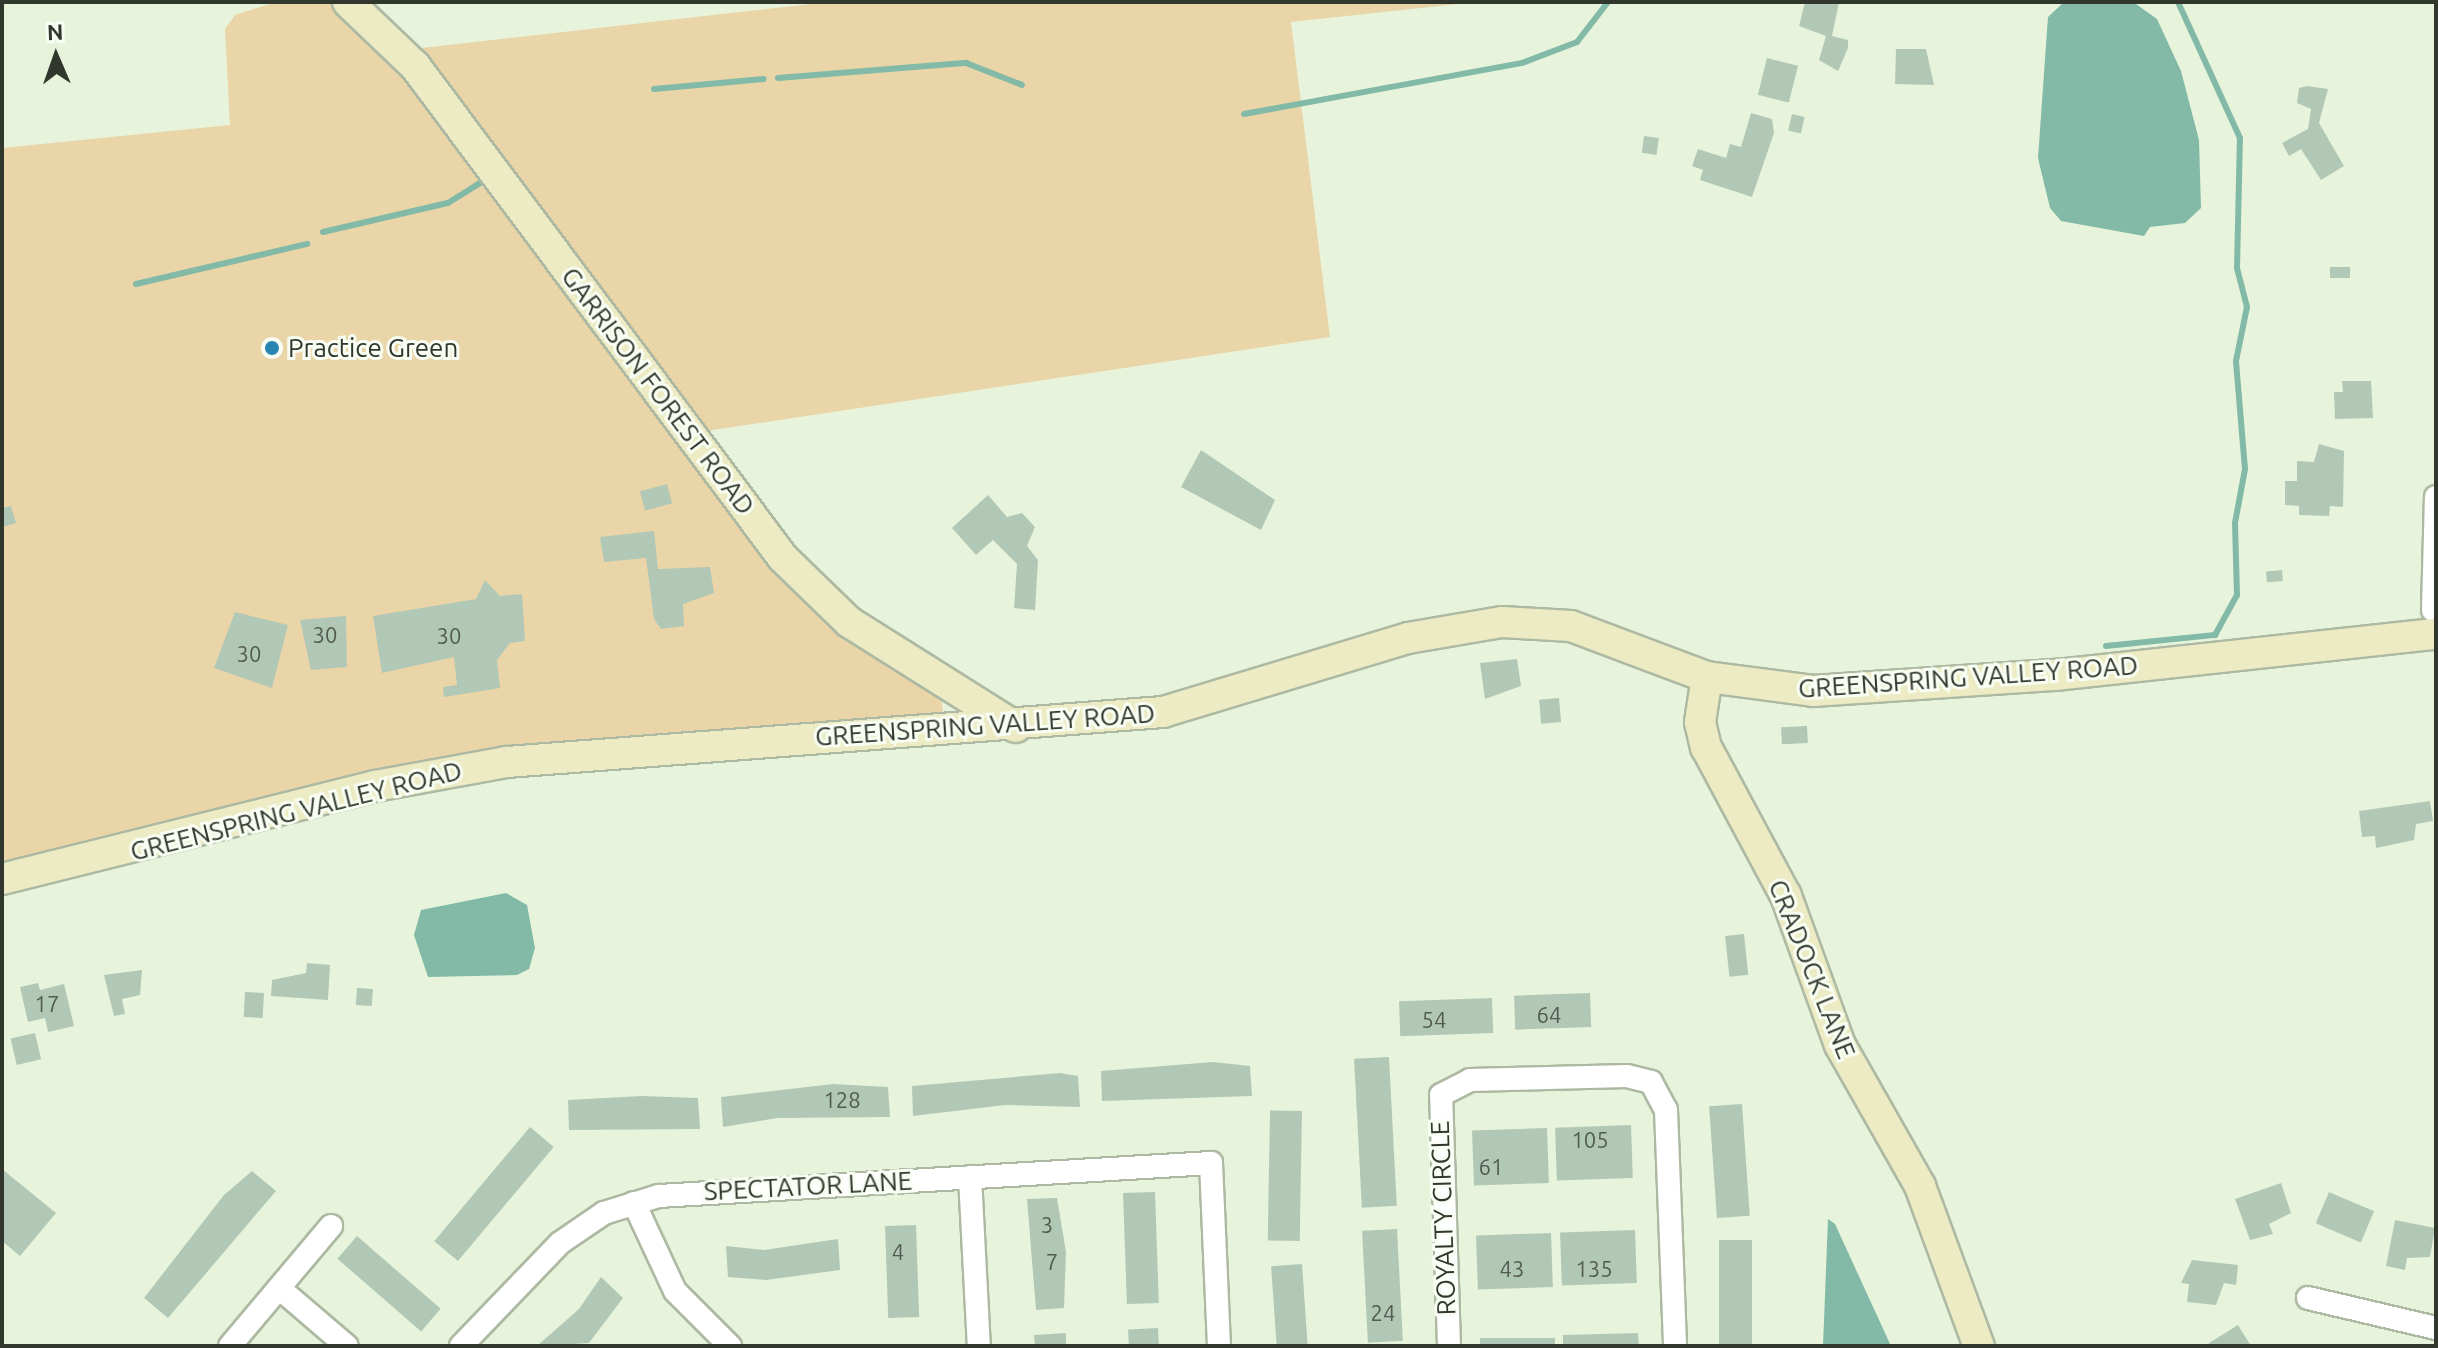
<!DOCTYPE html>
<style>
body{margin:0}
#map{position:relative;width:2438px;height:1348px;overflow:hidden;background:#e7f4db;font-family:Ubuntu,sans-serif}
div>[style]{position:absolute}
.green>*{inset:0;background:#e9d5a7}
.water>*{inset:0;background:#82baa7}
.stream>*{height:6px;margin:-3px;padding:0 3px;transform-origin:3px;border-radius:3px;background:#82baa7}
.building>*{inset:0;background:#b2c8b6;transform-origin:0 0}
.roads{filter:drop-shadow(2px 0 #adb9a2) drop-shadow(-2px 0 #adb9a2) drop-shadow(0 2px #adb9a2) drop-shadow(0 -2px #adb9a2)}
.street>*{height:22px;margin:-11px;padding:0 11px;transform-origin:11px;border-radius:11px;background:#fff}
.secondary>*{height:30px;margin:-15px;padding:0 15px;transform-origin:15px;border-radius:15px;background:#ecebc4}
.dots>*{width:22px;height:22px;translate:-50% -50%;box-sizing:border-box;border:4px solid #f9fef4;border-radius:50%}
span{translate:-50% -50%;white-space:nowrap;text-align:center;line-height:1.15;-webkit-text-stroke:6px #f9fef4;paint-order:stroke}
.number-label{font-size:22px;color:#525b50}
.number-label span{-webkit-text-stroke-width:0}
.poi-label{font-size:26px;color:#32372e}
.left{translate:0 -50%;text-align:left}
.street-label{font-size:26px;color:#32372e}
.frame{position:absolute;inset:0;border:4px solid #32372e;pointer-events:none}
.north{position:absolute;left:16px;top:16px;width:80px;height:80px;-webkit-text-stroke:6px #f9fef4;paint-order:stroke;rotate:358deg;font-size:22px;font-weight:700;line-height:32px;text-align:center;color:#32372e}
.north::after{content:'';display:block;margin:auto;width:28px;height:36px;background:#32372e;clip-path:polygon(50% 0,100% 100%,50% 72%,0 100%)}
</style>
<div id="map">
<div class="green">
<i style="clip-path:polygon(276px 2px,364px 2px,413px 49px,829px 2px,1477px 2px,1291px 22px,1330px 337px,680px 435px,941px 696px,944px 720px,659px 736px,2px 868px,2px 148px,230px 125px,225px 29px,235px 15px)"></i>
</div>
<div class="water">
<i style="clip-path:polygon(2112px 2px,2136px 4px,2157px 19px,2181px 71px,2199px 140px,2201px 208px,2185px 223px,2150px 227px,2144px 236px,2061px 221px,2050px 208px,2038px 158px,2048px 17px,2063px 3px)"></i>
<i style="clip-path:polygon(506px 893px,527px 905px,535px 948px,529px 969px,517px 975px,428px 977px,414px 935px,421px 910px)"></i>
<i style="clip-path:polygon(1828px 1219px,1835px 1224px,1891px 1346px,1823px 1346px)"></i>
</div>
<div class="stream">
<i style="left:778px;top:78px;width:189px;rotate:-4.6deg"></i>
<i style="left:966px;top:63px;width:60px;rotate:21.4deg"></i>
<i style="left:654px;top:89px;width:110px;rotate:-5.2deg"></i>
<i style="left:1244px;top:114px;width:283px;rotate:-10.4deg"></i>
<i style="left:1522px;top:63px;width:59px;rotate:-20.9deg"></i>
<i style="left:1577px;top:42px;width:51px;rotate:-52.2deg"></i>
<i style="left:323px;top:232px;width:128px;rotate:-13.1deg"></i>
<i style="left:448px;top:203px;width:38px;rotate:-32deg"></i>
<i style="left:136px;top:284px;width:176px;rotate:-13.2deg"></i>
<i style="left:2106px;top:646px;width:110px;rotate:-5.8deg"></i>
<i style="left:2215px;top:635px;width:46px;rotate:-61.2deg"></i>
<i style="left:2237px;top:595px;width:72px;rotate:-91.6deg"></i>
<i style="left:2235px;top:523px;width:55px;rotate:-79.5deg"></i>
<i style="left:2245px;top:469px;width:108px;rotate:-94.8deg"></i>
<i style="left:2236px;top:361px;width:55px;rotate:-78.5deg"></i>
<i style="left:2247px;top:307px;width:40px;rotate:-104.4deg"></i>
<i style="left:2237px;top:268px;width:130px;rotate:-88.7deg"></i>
<i style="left:2240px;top:138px;width:149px;rotate:-114.5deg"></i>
</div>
<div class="building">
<i style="clip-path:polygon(1805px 2px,1839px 2px,1832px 36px,1848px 40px,1848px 48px,1838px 71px,1819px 60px,1826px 36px,1799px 26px)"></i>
<i style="clip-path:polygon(1896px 49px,1926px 49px,1934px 85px,1895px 84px)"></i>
<i style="left:1767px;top:58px;width:32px;height:38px;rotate:14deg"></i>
<i style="clip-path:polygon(2307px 86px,2328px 89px,2319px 123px,2344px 166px,2321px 180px,2301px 149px,2289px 156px,2282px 143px,2308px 129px,2311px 109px,2297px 103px,2299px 88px)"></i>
<i style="clip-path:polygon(1751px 113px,1772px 119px,1774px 133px,1752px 197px,1700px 180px,1703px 170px,1692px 166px,1698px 149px,1726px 158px,1730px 144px,1741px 147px)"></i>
<i style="left:1792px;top:114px;width:13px;height:17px;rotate:13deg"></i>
<i style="left:1644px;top:136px;width:15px;height:17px;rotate:8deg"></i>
<i style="left:2330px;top:267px;width:20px;height:11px"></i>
<i style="clip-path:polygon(2342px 381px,2371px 381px,2373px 418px,2335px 419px,2334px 392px,2343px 392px)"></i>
<i style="clip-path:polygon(2319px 444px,2344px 451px,2343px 507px,2330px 506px,2329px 516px,2299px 515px,2299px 506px,2285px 505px,2285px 481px,2297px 481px,2297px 461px,2314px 462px)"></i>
<i style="clip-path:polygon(1201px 450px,1275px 500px,1261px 530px,1181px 487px)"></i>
<i style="left:667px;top:484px;width:20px;height:28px;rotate:75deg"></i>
<i style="clip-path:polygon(988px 495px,1007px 517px,1022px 513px,1035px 527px,1027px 546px,1038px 560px,1035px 610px,1014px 608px,1017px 564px,993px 540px,976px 555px,952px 528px)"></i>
<i style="clip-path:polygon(11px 506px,16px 523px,3px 527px,2px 508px)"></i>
<i style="clip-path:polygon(654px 531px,658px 569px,710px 567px,714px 593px,683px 604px,684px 626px,661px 629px,654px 619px,646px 558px,604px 562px,600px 537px)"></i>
<i style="left:2282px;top:570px;width:11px;height:16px;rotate:85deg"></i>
<i style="clip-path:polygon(485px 580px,500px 596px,522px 594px,525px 641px,510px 643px,497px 660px,500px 688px,444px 697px,443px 687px,457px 685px,454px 657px,382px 673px,373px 616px,476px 599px)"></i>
<i style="clip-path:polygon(235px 612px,288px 625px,272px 688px,214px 668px)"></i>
<i style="clip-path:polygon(346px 616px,347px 667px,311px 670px,300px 620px)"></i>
<i style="clip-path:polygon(1517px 659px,1521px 686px,1485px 699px,1480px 663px)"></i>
<i style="left:1559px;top:698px;width:24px;height:20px;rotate:85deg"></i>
<i style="left:1807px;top:726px;width:17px;height:26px;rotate:87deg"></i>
<i style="clip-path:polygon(2430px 801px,2433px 821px,2416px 824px,2414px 840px,2376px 848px,2375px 836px,2362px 837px,2359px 811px)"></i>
<i style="left:1744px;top:934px;width:41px;height:19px;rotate:84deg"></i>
<i style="clip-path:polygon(307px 963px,330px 965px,328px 1000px,271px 996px,272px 980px,306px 973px)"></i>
<i style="clip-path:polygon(142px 970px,140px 995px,122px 999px,125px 1014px,114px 1016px,104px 975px)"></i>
<i style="clip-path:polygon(38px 983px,40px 990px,64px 984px,74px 1026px,48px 1032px,45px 1018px,28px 1022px,20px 987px)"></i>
<i style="left:357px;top:988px;width:16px;height:17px;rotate:4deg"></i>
<i style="left:245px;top:992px;width:19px;height:25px;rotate:3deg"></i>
<i style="left:1590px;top:993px;width:34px;height:76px;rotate:88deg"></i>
<i style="left:1492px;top:998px;width:35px;height:93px;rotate:88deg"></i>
<i style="left:35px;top:1033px;width:27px;height:25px;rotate:77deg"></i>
<i style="left:1389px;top:1057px;width:149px;height:35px;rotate:87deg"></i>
<i style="clip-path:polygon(1213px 1062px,1250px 1066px,1252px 1096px,1102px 1101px,1101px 1071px)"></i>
<i style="clip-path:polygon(1060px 1073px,1078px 1076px,1080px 1107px,1005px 1105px,913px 1116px,912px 1086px)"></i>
<i style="clip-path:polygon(833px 1084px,888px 1087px,890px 1117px,778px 1118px,723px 1127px,721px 1097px)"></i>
<i style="clip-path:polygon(642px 1096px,698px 1098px,700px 1129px,569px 1130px,568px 1100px)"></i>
<i style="left:1742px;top:1104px;width:112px;height:33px;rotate:86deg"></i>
<i style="left:1302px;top:1111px;width:130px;height:32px;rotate:91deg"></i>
<i style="left:1631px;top:1125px;width:53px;height:76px;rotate:88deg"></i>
<i style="left:530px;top:1127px;width:31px;height:149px;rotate:40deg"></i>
<i style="left:1547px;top:1128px;width:55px;height:75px;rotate:88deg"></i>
<i style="clip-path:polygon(2px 1169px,56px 1213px,20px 1256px,2px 1241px)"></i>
<i style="clip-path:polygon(252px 1171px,276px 1191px,168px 1318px,144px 1298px,224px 1195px)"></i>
<i style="clip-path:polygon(2281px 1183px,2291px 1213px,2269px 1224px,2273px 1234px,2250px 1240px,2235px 1199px)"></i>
<i style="left:1155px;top:1192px;width:111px;height:32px;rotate:88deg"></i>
<i style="left:2329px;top:1192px;width:49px;height:34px;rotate:23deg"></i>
<i style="clip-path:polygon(1057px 1198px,1066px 1252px,1064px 1308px,1036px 1310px,1027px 1199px)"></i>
<i style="clip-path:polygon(2395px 1220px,2435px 1228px,2430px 1257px,2407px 1258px,2405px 1270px,2386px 1266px)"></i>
<i style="left:916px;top:1225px;width:92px;height:31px;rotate:88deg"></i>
<i style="left:1397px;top:1229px;width:112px;height:35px;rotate:87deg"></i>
<i style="left:1635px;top:1230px;width:53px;height:75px;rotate:88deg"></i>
<i style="left:1551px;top:1233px;width:54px;height:75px;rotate:88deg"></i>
<i style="left:357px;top:1236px;width:111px;height:30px;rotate:41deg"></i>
<i style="clip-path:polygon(838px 1239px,840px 1270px,766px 1280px,728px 1277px,726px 1246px,764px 1250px)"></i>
<i style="left:1752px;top:1240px;width:106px;height:33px;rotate:90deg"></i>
<i style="clip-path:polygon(2192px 1260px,2238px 1265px,2236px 1285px,2224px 1283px,2216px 1305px,2187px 1302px,2189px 1284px,2181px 1283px)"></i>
<i style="left:1302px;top:1264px;width:82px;height:31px;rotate:86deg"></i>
<i style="clip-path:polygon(601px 1277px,623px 1298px,589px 1343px,537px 1346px,579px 1309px)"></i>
<i style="clip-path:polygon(2238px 1325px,2251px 1346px,2211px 1346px,2209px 1343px)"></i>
<i style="left:1158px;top:1328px;width:18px;height:30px;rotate:87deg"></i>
<i style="clip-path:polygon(1066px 1333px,1066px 1346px,1035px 1346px,1034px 1335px)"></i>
<i style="clip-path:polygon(1638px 1333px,1639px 1346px,1563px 1346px,1563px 1335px)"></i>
<i style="left:1480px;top:1338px;width:75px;height:8px"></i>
</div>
<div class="roads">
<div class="street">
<i style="left:2433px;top:610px;width:113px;rotate:-88.5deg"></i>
<i style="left:970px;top:1177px;width:169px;rotate:87deg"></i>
<i style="left:634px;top:1203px;width:97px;rotate:65deg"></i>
<i style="left:675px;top:1291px;width:78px;rotate:45deg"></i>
<i style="left:279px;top:1288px;width:89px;rotate:40.5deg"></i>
<i style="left:2308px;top:1298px;width:131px;rotate:13.2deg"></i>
<i style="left:230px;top:1346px;width:157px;rotate:-49.9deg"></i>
<i style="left:461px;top:1346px;width:143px;rotate:-46.1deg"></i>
<i style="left:560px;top:1243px;width:53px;rotate:-34.3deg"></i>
<i style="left:604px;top:1213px;width:58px;rotate:-17.2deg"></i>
<i style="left:659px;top:1196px;width:553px;rotate:-3.42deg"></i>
<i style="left:1211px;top:1163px;width:183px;rotate:87.5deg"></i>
<i style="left:1449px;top:1346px;width:251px;rotate:-91.8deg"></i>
<i style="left:1441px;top:1095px;width:33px;rotate:-27deg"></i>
<i style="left:1470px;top:1080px;width:157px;rotate:-1.5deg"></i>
<i style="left:1627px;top:1076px;width:25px;rotate:14deg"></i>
<i style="left:1651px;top:1082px;width:32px;rotate:62deg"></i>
<i style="left:1666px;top:1110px;width:236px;rotate:87.8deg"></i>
</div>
<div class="secondary">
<i style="left:348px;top:2px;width:93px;rotate:43.7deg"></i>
<i style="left:415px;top:66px;width:614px;rotate:53.2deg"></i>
<i style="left:783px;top:558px;width:92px;rotate:44.1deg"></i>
<i style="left:849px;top:622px;width:197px;rotate:32.2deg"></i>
<i style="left:1707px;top:677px;width:46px;rotate:98.8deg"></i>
<i style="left:1700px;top:722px;width:26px;rotate:77deg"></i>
<i style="left:1706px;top:747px;width:169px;rotate:61.8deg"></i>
<i style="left:1786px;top:896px;width:158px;rotate:70.1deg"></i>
<i style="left:1840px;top:1045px;width:162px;rotate:60.4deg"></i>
<i style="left:1920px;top:1186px;width:171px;rotate:69.8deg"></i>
<i style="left:2px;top:879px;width:384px;rotate:-14deg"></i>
<i style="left:375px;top:786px;width:134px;rotate:-10.3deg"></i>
<i style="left:507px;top:762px;width:658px;rotate:-4.36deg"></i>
<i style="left:1163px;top:712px;width:256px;rotate:-16.8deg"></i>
<i style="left:1408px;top:638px;width:95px;rotate:-9.7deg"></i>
<i style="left:1502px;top:622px;width:69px;rotate:3.3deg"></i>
<i style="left:1571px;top:626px;width:145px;rotate:20.6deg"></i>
<i style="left:1707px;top:677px;width:107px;rotate:7.5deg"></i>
<i style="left:1813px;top:691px;width:244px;rotate:-3.8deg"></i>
<i style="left:2056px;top:675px;width:382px;rotate:-6.2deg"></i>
</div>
</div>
<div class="dots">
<i style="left:272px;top:348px;background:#2885b2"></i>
</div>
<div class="number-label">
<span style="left:325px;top:635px">30</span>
<span style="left:449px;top:636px">30</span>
<span style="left:249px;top:654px">30</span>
<span style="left:47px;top:1004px">17</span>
<span style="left:1549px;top:1015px">64</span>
<span style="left:1434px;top:1020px">54</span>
<span style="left:842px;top:1100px">128</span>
<span style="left:1590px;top:1140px">105</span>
<span style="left:1491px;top:1167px">61</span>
<span style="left:1047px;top:1225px">3</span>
<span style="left:898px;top:1252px">4</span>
<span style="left:1052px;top:1262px">7</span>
<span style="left:1512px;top:1269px">43</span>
<span style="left:1594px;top:1269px">135</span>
<span style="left:1383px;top:1313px">24</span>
</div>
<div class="poi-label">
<span class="left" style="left:288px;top:348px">Practice Green</span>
</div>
<div class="street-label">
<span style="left:658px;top:391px;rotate:53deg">GARRISON FOREST ROAD</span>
<span style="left:1968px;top:677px;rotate:-4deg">GREENSPRING VALLEY ROAD</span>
<span style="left:985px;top:725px;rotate:-4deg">GREENSPRING VALLEY ROAD</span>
<span style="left:296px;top:811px;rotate:-14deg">GREENSPRING VALLEY ROAD</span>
<span style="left:1812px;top:969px;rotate:68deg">CRADOCK LANE</span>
<span style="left:808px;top:1186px;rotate:-3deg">SPECTATOR LANE</span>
<span style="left:1443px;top:1218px;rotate:-92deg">ROYALTY CIRCLE</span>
</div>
<div class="frame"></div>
<div class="north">N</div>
</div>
